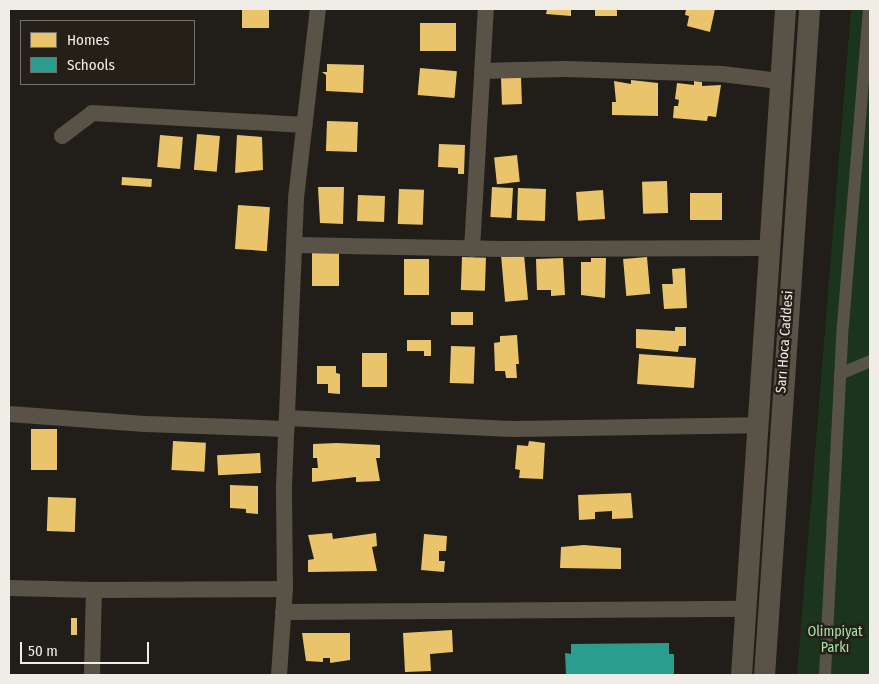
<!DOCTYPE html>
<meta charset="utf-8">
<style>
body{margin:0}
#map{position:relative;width:879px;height:684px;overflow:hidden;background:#211e1a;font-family:"Fira Sans Condensed",sans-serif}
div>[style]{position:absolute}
.green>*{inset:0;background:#1b341d}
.homes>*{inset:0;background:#e9c46a;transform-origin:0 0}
.schools>*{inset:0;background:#2a9d8f}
.pedestrian>*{height:12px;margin:-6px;padding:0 6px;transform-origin:6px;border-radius:6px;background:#595247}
.minor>*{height:16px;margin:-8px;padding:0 8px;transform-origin:8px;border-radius:8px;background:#595247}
.tertiary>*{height:21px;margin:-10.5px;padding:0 10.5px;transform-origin:10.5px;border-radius:10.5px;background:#595247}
span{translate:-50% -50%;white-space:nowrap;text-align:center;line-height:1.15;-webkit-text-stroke:5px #241f17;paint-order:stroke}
.street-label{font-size:14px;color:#f0ede7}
.park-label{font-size:14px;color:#a6e2a9}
.frame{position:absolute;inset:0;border:10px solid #f0ede7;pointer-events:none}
.legend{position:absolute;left:20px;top:20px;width:175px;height:65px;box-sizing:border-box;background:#241f17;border:1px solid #76716a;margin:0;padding:6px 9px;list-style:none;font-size:15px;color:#f0ede7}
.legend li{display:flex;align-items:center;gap:10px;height:25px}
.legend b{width:25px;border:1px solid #76716a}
.scale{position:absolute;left:20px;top:642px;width:129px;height:22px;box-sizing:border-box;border:2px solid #f0ede7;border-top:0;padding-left:6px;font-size:15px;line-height:18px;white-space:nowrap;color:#f0ede7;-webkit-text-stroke:4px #241f17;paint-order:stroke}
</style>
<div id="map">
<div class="green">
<i style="clip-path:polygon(851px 9px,870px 9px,870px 675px,797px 675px)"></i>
</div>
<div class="homes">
<i style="left:242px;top:9px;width:27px;height:19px"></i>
<i style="clip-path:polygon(547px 9px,571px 9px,571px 16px,546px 14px)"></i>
<i style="left:595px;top:9px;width:22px;height:7px"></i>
<i style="clip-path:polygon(686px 9px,715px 9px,710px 32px,687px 26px,689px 16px,685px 15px)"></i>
<i style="left:420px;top:23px;width:36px;height:28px"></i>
<i style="clip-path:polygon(327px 64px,364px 65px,363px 93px,326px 91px,326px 75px,322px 72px,327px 72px)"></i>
<i style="left:420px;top:68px;width:37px;height:27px;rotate:5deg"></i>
<i style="left:521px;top:77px;width:27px;height:20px;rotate:88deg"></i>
<i style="clip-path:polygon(631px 80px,658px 83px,658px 116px,612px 115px,612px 102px,616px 102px,614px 81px,631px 84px)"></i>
<i style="clip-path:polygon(694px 81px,702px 82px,702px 86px,721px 85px,716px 117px,708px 116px,707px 121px,673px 118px,674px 106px,678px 106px,679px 100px,675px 99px,677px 83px,694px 85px)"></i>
<i style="left:327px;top:121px;width:31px;height:30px;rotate:2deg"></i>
<i style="left:197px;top:134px;width:23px;height:36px;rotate:5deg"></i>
<i style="left:160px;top:135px;width:23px;height:32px;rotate:5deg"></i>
<i style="clip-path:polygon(237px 135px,262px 137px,263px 170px,235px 173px)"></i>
<i style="clip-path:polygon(439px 144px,465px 145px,464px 174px,458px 174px,458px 168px,438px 167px)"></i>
<i style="left:517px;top:155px;width:27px;height:23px;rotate:84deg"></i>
<i style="left:122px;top:177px;width:30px;height:8px;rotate:4deg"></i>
<i style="left:667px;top:181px;width:32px;height:25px;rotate:88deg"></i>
<i style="clip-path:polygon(318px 187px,344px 187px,343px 224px,320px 223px)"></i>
<i style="left:492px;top:187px;width:21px;height:30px;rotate:3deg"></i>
<i style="left:518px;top:188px;width:28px;height:32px;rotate:2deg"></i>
<i style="left:399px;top:189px;width:25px;height:35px;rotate:2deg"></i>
<i style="left:603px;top:190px;width:29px;height:27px;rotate:86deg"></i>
<i style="left:690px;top:193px;width:32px;height:27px"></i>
<i style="left:358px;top:195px;width:27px;height:26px;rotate:2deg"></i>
<i style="left:238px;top:205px;width:32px;height:44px;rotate:4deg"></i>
<i style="left:312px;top:252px;width:27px;height:34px"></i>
<i style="left:524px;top:254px;width:46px;height:23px;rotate:85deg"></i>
<i style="left:462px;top:257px;width:24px;height:33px;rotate:2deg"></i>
<i style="left:647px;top:257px;width:37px;height:24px;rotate:85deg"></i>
<i style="clip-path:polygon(563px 258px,565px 295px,551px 296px,551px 290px,537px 290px,536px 259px)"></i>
<i style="clip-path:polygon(591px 258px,606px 258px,605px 298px,581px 295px,581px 262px,591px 262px)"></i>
<i style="left:404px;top:259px;width:25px;height:36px"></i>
<i style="clip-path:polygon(685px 268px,687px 308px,664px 309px,662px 284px,673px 284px,672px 269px)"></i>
<i style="left:451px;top:312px;width:22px;height:13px"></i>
<i style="clip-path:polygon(675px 327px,686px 327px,686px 346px,679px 346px,678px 352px,636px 348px,636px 329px,675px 331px)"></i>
<i style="clip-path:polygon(517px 335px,519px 364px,516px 364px,517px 378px,506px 378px,505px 371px,495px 371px,494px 343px,500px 342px,500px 336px)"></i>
<i style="clip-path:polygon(407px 340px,431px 340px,431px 356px,424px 356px,424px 351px,407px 351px)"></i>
<i style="left:451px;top:346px;width:24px;height:37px;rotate:2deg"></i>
<i style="left:362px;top:353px;width:25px;height:34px"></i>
<i style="left:696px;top:358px;width:30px;height:57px;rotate:94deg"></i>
<i style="clip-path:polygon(317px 366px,336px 366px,336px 373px,340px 374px,340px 394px,328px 393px,328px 384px,317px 384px)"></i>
<i style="left:31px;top:429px;width:26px;height:41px"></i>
<i style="left:173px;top:441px;width:33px;height:29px;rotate:3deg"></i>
<i style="clip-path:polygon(529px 441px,545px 443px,543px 479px,519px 478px,520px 470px,515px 469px,517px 445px,528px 446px)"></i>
<i style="clip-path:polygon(337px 443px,380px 445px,380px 458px,376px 458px,380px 481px,356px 482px,356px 477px,312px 482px,312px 468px,318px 468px,317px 458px,313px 458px,313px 444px)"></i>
<i style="left:260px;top:453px;width:20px;height:43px;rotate:87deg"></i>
<i style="clip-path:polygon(230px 485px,258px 486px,258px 514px,246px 513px,246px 509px,230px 508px)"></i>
<i style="clip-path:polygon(631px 493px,633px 518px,612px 519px,612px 511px,595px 512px,595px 519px,579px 520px,578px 495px)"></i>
<i style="left:48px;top:497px;width:28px;height:34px;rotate:2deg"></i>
<i style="clip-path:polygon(332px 533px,333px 539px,376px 533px,377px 546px,372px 547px,377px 571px,308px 572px,308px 560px,314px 559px,308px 535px)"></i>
<i style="clip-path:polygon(424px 534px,447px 536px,446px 551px,439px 551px,439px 561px,445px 561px,444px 572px,421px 570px)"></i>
<i style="clip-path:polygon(584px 545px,621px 548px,621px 569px,560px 568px,561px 547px)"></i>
<i style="left:71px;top:618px;width:6px;height:17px"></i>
<i style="clip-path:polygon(452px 630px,453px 652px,430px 654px,431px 671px,405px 672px,403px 633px)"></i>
<i style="clip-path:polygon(302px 633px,350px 633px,350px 660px,330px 663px,330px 658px,323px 658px,323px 662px,306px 661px)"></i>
</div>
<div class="schools">
<i style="clip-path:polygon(669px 643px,669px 654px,674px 654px,674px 675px,566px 675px,565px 653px,571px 654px,571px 644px)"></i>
</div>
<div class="pedestrian">
<i style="left:840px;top:374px;width:33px;rotate:-23deg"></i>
<i style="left:825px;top:675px;width:350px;rotate:-87.1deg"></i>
<i style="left:843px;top:325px;width:317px;rotate:-85.3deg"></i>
</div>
<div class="minor">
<i style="left:482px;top:71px;width:84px;rotate:-1.4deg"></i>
<i style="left:566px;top:69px;width:156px;rotate:1.8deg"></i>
<i style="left:722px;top:74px;width:57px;rotate:7deg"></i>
<i style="left:62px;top:136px;width:38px;rotate:-37deg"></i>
<i style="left:92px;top:113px;width:213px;rotate:3.2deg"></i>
<i style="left:294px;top:245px;width:211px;rotate:1.1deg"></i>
<i style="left:505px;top:249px;width:262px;rotate:-0.2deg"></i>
<i style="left:472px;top:249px;width:240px;rotate:-86.7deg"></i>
<i style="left:9px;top:414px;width:136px;rotate:4.2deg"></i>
<i style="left:145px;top:424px;width:141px;rotate:2deg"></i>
<i style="left:287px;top:418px;width:227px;rotate:2.8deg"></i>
<i style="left:514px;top:429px;width:242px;rotate:-0.9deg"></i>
<i style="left:9px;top:588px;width:85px;rotate:1.3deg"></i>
<i style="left:94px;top:590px;width:191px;rotate:-0.3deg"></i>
<i style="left:285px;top:589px;width:86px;rotate:94deg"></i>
<i style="left:285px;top:589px;width:103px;rotate:-90.6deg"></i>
<i style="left:284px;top:486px;width:288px;rotate:-87.6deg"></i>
<i style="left:296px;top:198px;width:190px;rotate:-83.4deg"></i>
<i style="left:283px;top:612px;width:462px;rotate:-0.4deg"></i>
<i style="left:92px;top:675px;width:85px;rotate:-88.7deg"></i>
</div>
<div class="tertiary">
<i style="left:741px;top:675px;width:667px;rotate:-86.22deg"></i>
<i style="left:764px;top:675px;width:668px;rotate:-86.13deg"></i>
</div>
<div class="street-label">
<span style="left:785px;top:342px;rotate:-86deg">Sarı Hoca Caddesi</span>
</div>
<div class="park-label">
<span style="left:835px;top:640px">Olimpiyat<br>Parkı</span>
</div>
<div class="frame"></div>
<ul class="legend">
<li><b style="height:14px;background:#e9c46a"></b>Homes</li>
<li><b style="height:14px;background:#2a9d8f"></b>Schools</li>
</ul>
<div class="scale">50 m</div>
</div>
